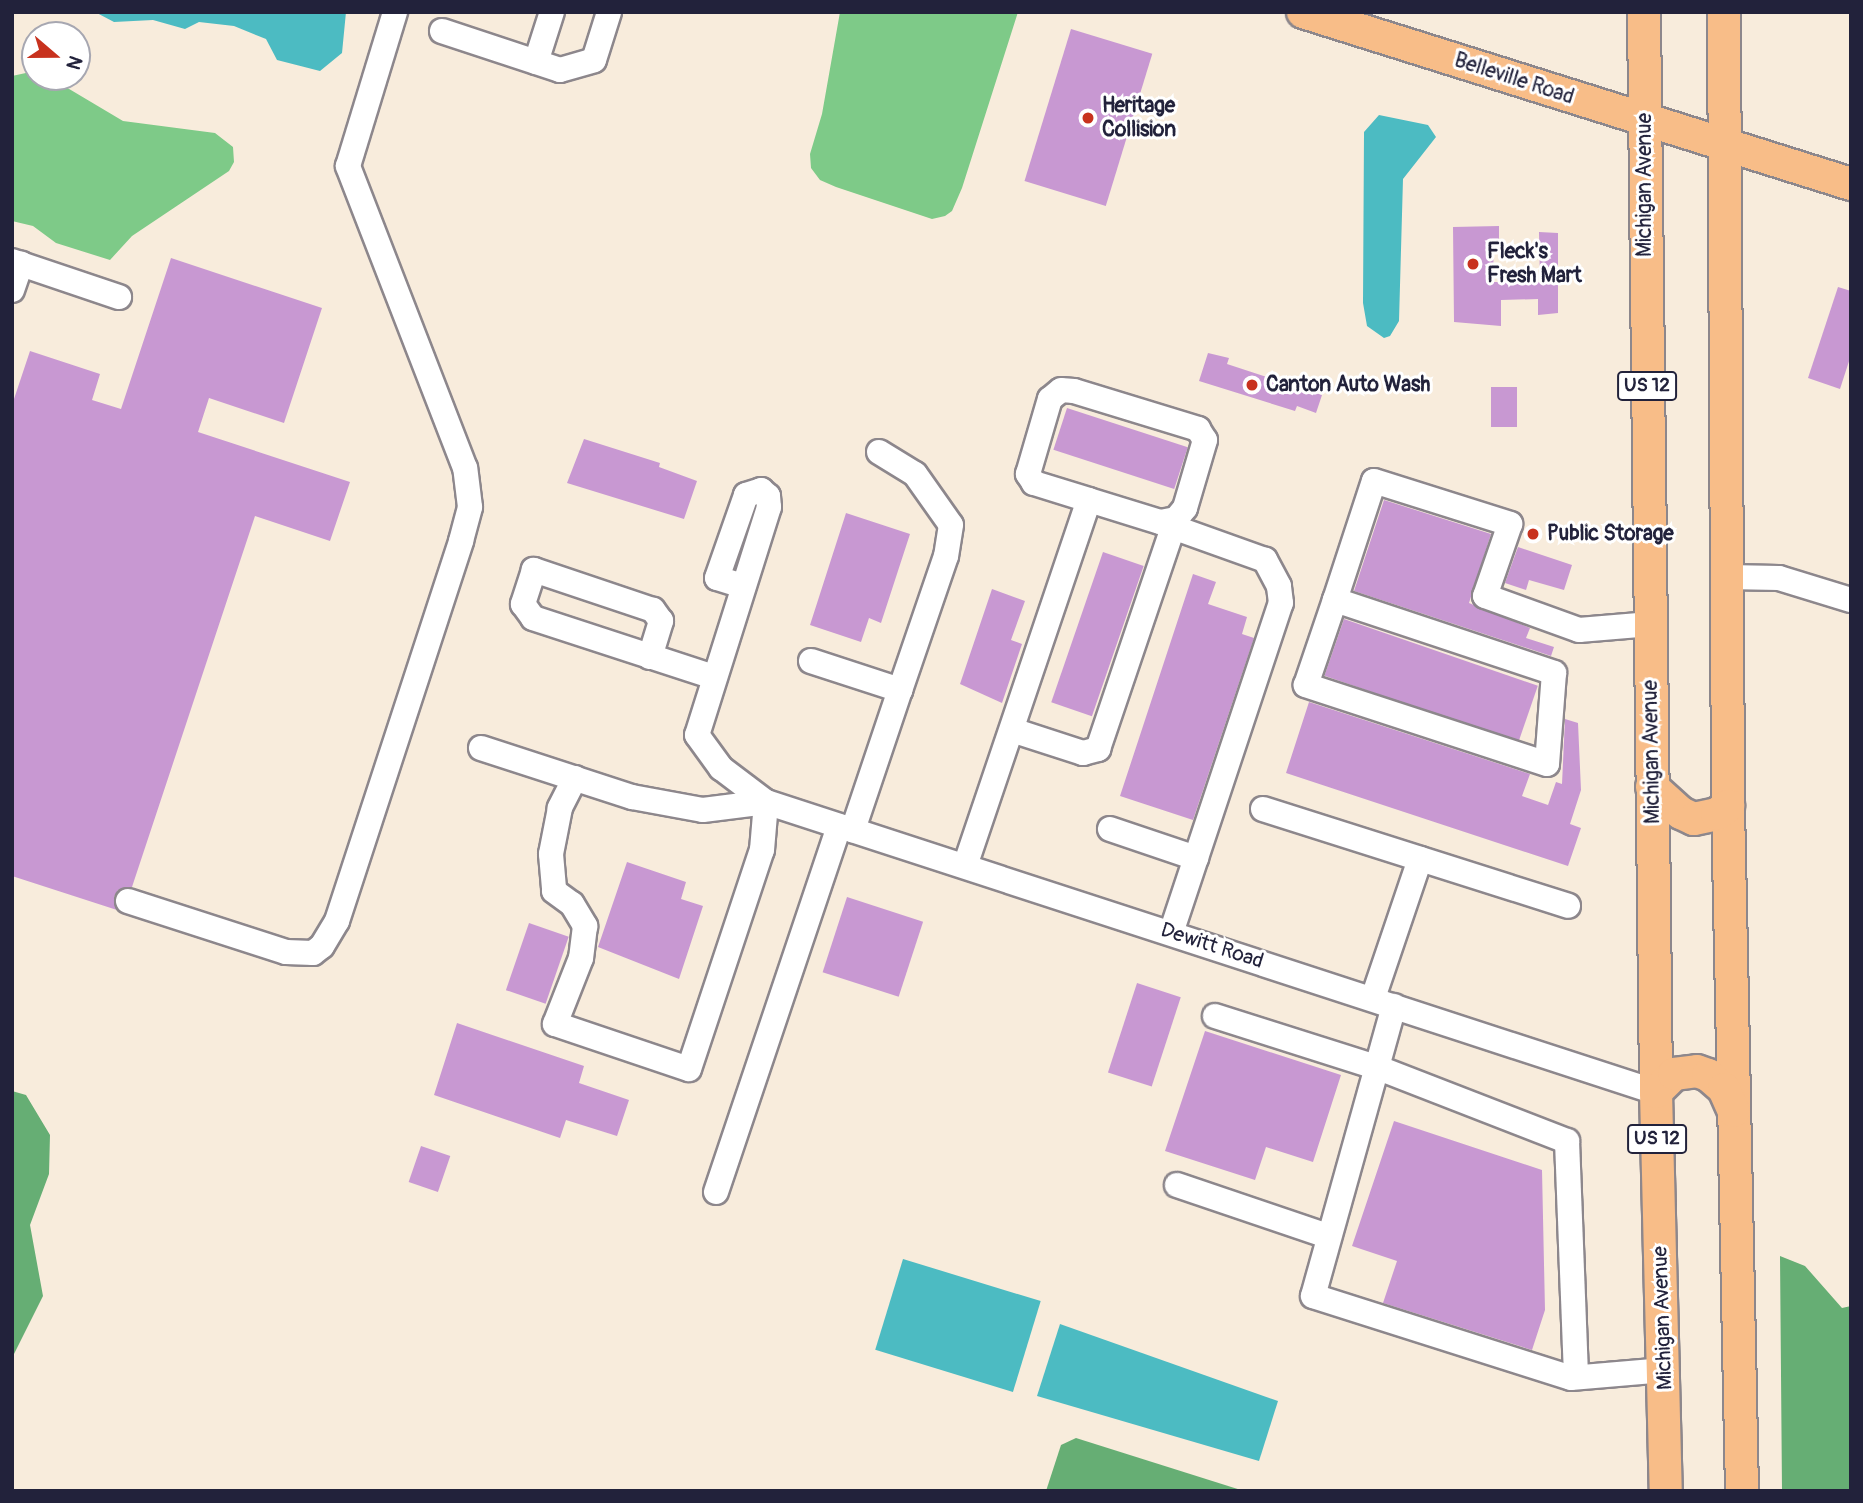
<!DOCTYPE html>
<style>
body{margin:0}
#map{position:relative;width:1863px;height:1503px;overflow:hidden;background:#f8ecdc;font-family:Pangolin,sans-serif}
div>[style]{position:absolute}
.green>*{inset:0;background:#7eca88}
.forest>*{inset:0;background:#66ae74}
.water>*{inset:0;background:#4cbbc2;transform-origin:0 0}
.building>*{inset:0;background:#c898d2;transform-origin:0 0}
.roads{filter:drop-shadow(2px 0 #8d878c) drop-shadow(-2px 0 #8d878c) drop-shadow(0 2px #8d878c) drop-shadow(0 -2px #8d878c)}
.minor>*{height:24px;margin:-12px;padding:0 12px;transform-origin:12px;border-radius:12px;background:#fff}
.major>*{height:32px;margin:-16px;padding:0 16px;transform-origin:16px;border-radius:16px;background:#f8bd88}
.dots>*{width:19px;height:19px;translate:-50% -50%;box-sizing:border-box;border:4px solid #fff;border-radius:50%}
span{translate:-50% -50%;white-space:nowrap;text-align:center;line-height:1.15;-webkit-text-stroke:6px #fff;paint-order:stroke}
.shield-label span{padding:2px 5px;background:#fff;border:2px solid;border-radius:5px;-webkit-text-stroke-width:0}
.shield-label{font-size:19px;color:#22223b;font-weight:700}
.street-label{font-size:21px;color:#22223b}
.poi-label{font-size:21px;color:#22223b;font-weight:700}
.left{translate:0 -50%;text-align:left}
.frame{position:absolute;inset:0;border:14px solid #22223b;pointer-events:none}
.north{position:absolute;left:21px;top:21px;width:70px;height:70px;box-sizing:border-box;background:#fff;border:2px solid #a7a7b1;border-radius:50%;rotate:110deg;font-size:19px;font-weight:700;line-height:28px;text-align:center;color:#22223b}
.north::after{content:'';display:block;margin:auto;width:24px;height:32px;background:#c8321e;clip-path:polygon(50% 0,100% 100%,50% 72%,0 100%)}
</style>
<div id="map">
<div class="green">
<i style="clip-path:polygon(840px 12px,1018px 12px,962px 188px,952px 211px,945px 216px,932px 219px,836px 187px,820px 180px,811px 168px,810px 154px,822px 114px)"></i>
<i style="clip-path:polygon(35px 71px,35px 77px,49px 77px,123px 121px,215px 133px,233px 147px,234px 162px,229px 171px,132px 236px,110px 260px,56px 243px,33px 226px,12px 221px,12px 76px)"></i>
</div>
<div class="forest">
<i style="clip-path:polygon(12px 1091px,26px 1095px,50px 1135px,49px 1174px,30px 1225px,43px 1296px,12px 1358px)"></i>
<i style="clip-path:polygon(1780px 1256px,1805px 1266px,1842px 1308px,1851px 1306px,1851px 1491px,1782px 1491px)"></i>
<i style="clip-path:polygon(1076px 1438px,1244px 1491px,1046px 1491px,1061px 1445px)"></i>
</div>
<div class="water">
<i style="clip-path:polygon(95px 12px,346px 12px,342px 53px,320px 71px,277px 60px,266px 39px,234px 26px,199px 22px,185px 29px,153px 20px,114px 22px)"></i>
<i style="clip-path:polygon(1379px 115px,1428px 125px,1436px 137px,1403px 179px,1399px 321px,1390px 336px,1384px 338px,1367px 326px,1363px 303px,1364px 132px)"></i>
<i style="left:903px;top:1259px;width:144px;height:95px;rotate:17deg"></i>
<i style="clip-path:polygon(1060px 1324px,1278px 1401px,1259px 1461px,1037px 1396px)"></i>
</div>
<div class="building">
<i style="left:1071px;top:29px;width:85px;height:159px;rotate:17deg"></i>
<i style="clip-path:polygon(1499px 226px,1499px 246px,1493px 246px,1494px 282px,1540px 282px,1539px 232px,1558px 233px,1558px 313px,1538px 315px,1538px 299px,1501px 300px,1501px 326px,1454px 322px,1453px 227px)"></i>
<i style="clip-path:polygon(171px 258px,322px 308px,284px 423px,209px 398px,198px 432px,350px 482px,330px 541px,255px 516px,132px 887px,118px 890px,114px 897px,117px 910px,12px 876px,12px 405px,30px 351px,100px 374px,92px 400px,121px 409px)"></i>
<i style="clip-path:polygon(1838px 287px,1851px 291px,1851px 355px,1840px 389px,1808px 378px)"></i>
<i style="clip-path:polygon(1208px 353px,1229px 358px,1227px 364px,1322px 395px,1316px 413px,1297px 406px,1295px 411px,1199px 381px)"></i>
<i style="left:1491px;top:387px;width:26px;height:40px"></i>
<i style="left:1067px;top:408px;width:127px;height:44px;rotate:18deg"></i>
<i style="clip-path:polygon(584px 439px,660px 463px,659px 467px,697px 481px,684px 519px,567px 483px)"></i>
<i style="clip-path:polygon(1384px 500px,1491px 534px,1469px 603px,1530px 628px,1526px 638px,1554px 647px,1551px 656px,1354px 591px)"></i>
<i style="clip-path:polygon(846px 513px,910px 534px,881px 623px,869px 618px,861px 642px,810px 625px)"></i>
<i style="clip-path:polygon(1518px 547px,1572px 565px,1564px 590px,1529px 580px,1526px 590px,1505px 583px)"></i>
<i style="left:1103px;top:552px;width:43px;height:159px;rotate:19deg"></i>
<i style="clip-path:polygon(1193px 574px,1216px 582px,1208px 604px,1247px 617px,1242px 634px,1254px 638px,1193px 820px,1120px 796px)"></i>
<i style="clip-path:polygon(992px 589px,1025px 601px,1011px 640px,1022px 644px,1002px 703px,960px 684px)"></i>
<i style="left:1344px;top:619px;width:205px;height:60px;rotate:19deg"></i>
<i style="clip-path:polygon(1309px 702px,1530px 774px,1522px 796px,1548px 805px,1556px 782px,1562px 784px,1565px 719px,1578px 723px,1581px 790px,1570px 824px,1581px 828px,1568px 866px,1286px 773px)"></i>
<i style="clip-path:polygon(627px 862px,686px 882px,681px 899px,703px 906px,679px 979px,598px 947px)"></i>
<i style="left:847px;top:897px;width:80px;height:79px;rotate:18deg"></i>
<i style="left:529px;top:923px;width:42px;height:71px;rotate:19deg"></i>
<i style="left:1137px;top:983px;width:46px;height:94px;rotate:18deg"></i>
<i style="clip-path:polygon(457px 1023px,584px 1066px,579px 1083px,629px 1100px,617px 1136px,566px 1120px,560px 1138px,434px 1095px)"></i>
<i style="clip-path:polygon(1205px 1031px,1341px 1075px,1313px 1162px,1266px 1147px,1255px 1180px,1165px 1151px)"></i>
<i style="clip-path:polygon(1394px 1121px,1542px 1170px,1545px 1310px,1532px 1350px,1383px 1303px,1397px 1261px,1352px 1246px)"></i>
<i style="left:421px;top:1146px;width:31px;height:38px;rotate:19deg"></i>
</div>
<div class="roads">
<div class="minor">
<i style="left:442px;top:31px;width:124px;rotate:18.3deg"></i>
<i style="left:560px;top:70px;width:35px;rotate:-16deg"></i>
<i style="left:594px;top:60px;width:50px;rotate:-72.6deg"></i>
<i style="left:536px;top:62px;width:52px;rotate:-72.3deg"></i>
<i style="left:12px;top:261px;width:113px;rotate:18.6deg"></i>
<i style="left:12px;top:290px;width:28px;rotate:-71deg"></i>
<i style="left:879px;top:452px;width:42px;rotate:31.4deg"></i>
<i style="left:915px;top:474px;width:62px;rotate:54.8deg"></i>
<i style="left:951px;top:525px;width:31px;rotate:99deg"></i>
<i style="left:946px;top:556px;width:142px;rotate:108.9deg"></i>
<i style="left:1727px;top:577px;width:52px;rotate:1.1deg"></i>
<i style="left:1779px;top:578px;width:75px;rotate:17deg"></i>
<i style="left:743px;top:586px;width:27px;rotate:-163deg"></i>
<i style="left:717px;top:578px;width:88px;rotate:-70.7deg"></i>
<i style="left:746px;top:495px;width:16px;rotate:-18deg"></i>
<i style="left:761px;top:490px;width:9px;rotate:41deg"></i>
<i style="left:768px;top:496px;width:11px;rotate:85deg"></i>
<i style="left:769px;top:507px;width:239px;rotate:107.5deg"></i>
<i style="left:697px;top:735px;width:41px;rotate:54deg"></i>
<i style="left:721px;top:768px;width:56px;rotate:37.1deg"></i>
<i style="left:766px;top:802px;width:936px;rotate:18.05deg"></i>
<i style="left:1335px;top:600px;width:231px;rotate:18.4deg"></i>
<i style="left:1554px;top:673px;width:91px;rotate:94.4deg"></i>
<i style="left:1547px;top:764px;width:254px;rotate:-161.9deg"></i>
<i style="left:1306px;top:685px;width:90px;rotate:-71.2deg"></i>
<i style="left:1335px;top:600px;width:125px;rotate:-71.9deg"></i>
<i style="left:1374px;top:481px;width:143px;rotate:17.5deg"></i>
<i style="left:1510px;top:524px;width:76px;rotate:109.1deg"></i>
<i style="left:1485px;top:596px;width:100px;rotate:19.9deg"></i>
<i style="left:1579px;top:630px;width:72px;rotate:-4.8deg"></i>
<i style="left:650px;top:657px;width:38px;rotate:-73deg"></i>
<i style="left:661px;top:621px;width:14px;rotate:-126deg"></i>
<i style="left:653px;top:610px;width:126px;rotate:-161.4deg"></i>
<i style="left:534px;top:570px;width:36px;rotate:108deg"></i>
<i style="left:523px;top:604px;width:17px;rotate:54deg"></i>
<i style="left:533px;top:618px;width:189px;rotate:18.1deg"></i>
<i style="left:811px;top:661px;width:94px;rotate:18deg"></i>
<i style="left:900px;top:690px;width:148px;rotate:108.6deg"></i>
<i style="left:1012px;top:730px;width:75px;rotate:17.9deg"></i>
<i style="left:1083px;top:753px;width:16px;rotate:-15deg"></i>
<i style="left:1098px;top:749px;width:243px;rotate:-71.3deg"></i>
<i style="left:481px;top:748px;width:159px;rotate:18deg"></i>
<i style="left:632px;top:797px;width:72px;rotate:10.4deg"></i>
<i style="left:703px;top:810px;width:64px;rotate:-7.2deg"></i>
<i style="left:575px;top:778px;width:34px;rotate:117deg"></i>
<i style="left:560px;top:808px;width:47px;rotate:101.1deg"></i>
<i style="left:551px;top:854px;width:37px;rotate:85deg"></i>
<i style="left:554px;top:891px;width:22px;rotate:36deg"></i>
<i style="left:572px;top:904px;width:26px;rotate:59deg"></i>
<i style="left:585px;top:926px;width:32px;rotate:97deg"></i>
<i style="left:581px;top:958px;width:71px;rotate:111.5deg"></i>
<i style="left:555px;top:1024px;width:141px;rotate:18.6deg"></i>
<i style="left:689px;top:1069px;width:231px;rotate:-71.6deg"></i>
<i style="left:762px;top:850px;width:48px;rotate:-85.2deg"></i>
<i style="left:1263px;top:809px;width:320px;rotate:17.6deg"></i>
<i style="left:1110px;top:829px;width:91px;rotate:18.6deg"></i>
<i style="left:965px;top:866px;width:386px;rotate:-71.3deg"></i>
<i style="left:1089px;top:500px;width:58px;rotate:-162.8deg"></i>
<i style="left:1034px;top:483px;width:11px;rotate:-124deg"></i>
<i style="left:1028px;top:474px;width:78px;rotate:-73.7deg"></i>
<i style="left:1050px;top:399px;width:14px;rotate:-39deg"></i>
<i style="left:1061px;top:390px;width:13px;rotate:4deg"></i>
<i style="left:1074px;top:391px;width:130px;rotate:17deg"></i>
<i style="left:1198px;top:429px;width:13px;rotate:58deg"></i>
<i style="left:1205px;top:440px;width:71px;rotate:106.4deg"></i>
<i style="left:1185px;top:508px;width:14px;rotate:129deg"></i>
<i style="left:1176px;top:519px;width:16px;rotate:169deg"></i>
<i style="left:1160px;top:522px;width:74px;rotate:-162.8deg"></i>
<i style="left:128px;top:901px;width:166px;rotate:17.9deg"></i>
<i style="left:286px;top:952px;width:27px;rotate:2deg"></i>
<i style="left:313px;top:953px;width:11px;rotate:-38deg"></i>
<i style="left:322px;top:946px;width:29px;rotate:-59deg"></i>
<i style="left:337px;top:921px;width:400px;rotate:-71.9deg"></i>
<i style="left:461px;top:541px;width:35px;rotate:-75deg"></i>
<i style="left:470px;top:507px;width:39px;rotate:-97deg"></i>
<i style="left:465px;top:468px;width:324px;rotate:-111.2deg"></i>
<i style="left:348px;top:166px;width:161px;rotate:-73deg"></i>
<i style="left:1171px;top:933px;width:348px;rotate:-71.6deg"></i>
<i style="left:1281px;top:603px;width:17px;rotate:-97deg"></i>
<i style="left:1279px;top:586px;width:30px;rotate:-118deg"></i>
<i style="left:1265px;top:560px;width:98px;rotate:-160.3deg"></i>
<i style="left:1373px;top:998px;width:147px;rotate:-71.3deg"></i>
<i style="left:1394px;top:1006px;width:301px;rotate:105.6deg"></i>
<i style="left:1313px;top:1296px;width:271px;rotate:17.6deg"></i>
<i style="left:1571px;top:1378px;width:94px;rotate:-4.9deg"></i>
<i style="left:1215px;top:1016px;width:169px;rotate:17.6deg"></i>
<i style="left:1376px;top:1067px;width:205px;rotate:21.2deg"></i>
<i style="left:1567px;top:1141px;width:236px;rotate:87.8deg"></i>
<i style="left:1177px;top:1185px;width:159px;rotate:18.7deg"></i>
<i style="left:716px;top:1192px;width:386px;rotate:-71.4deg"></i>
</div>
<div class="major">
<i style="left:1303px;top:12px;width:574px;rotate:17.43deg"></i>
<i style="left:1644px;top:12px;width:1080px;rotate:89.36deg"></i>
<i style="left:1656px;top:1092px;width:399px;rotate:88.6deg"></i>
<i style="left:1724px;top:12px;width:794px;rotate:89.71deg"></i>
<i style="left:1728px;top:806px;width:685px;rotate:88.83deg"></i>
<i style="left:1652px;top:787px;width:39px;rotate:42deg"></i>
<i style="left:1681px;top:813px;width:14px;rotate:25deg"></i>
<i style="left:1694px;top:819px;width:24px;rotate:-12deg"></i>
<i style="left:1717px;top:814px;width:14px;rotate:-36deg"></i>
<i style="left:1656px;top:1092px;width:25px;rotate:-45deg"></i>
<i style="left:1674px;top:1074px;width:23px;rotate:-7deg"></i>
<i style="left:1697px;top:1071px;width:12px;rotate:20deg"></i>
<i style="left:1708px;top:1075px;width:21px;rotate:41deg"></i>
<i style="left:1724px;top:1089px;width:24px;rotate:66deg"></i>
</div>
</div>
<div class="dots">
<i style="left:1088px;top:118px;background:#c8321e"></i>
<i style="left:1473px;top:264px;background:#c8321e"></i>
<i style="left:1252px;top:385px;background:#c8321e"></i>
<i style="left:1533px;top:534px;background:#c8321e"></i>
</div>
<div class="shield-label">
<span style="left:1647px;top:386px">US 12</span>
<span style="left:1657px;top:1139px">US 12</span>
</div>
<div class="street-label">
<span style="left:1514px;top:79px;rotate:18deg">Belleville Road</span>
<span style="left:1645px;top:185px;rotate:-90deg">Michigan Avenue</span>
<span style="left:1652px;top:752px;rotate:-91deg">Michigan Avenue</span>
<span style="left:1212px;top:946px;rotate:18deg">Dewitt Road</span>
<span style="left:1663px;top:1318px;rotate:-92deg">Michigan Avenue</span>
</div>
<div class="poi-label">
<span class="left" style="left:1102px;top:118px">Heritage<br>Collision</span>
<span class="left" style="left:1487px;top:264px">Fleck's<br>Fresh Mart</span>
<span class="left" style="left:1266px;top:385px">Canton Auto Wash</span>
<span class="left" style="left:1547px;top:534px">Public Storage</span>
</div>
<div class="frame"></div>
<div class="north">N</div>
</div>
